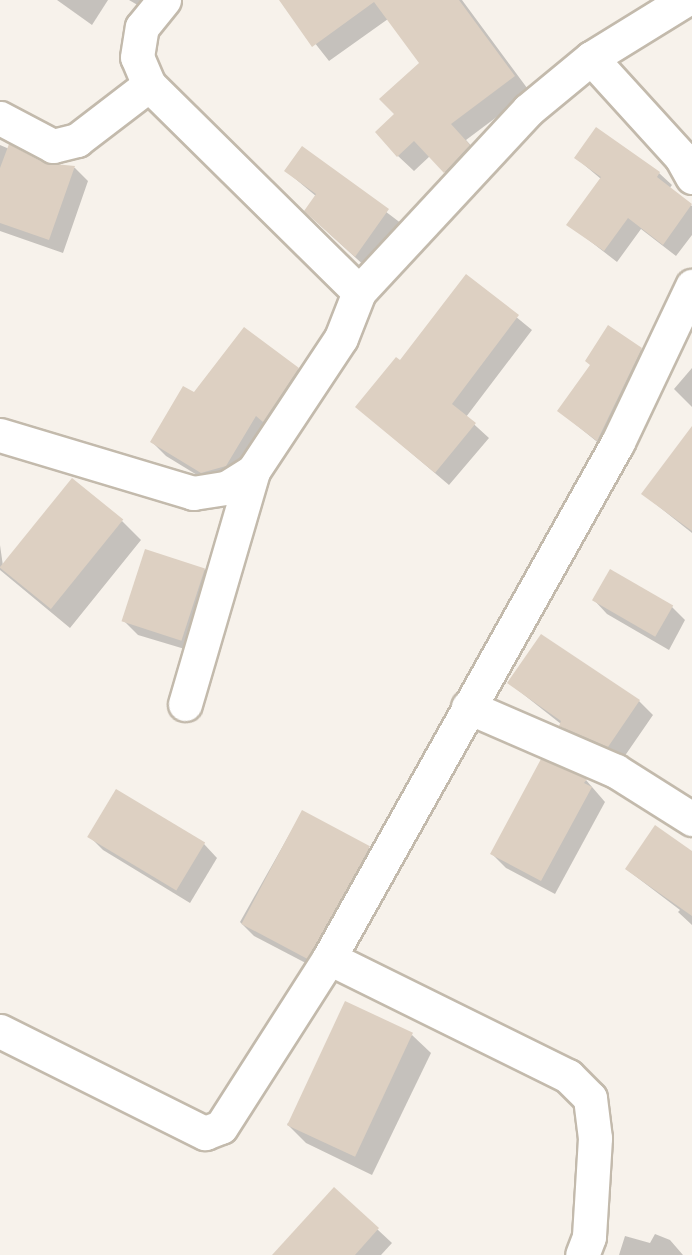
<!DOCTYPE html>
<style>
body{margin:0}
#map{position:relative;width:692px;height:1255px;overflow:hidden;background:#f7f2eb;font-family:"Noto Sans",sans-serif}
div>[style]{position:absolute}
.shadow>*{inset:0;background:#0003}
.building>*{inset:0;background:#ddd0c2;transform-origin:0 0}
.roads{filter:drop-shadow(2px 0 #c3baac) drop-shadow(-2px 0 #c3baac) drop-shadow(0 2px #c3baac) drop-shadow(0 -2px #c3baac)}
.minor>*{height:33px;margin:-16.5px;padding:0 16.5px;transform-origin:16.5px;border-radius:16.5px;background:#fff}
span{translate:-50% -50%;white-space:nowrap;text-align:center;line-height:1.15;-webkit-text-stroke:6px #fff;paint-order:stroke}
</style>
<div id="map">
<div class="shadow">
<i style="clip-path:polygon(57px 0,108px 0,92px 25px)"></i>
<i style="clip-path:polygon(129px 0,169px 0,153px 14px)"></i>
<i style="clip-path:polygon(281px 0,462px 0,530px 92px,466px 140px,485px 161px,460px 188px,430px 156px,414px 171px,398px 156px,396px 114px,421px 63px,388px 19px,329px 61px)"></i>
<i style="clip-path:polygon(597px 129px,659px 173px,672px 185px,669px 189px,692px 206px,692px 235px,676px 256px,641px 229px,617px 262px,568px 224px,601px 179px,576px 158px)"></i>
<i style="clip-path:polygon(0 145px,44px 164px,75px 168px,88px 181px,63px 253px,0 231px)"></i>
<i style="clip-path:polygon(302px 148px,402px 224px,369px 270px,320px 225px,317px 197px,286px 171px)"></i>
<i style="clip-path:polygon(466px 276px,532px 330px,466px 417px,489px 438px,449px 485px,357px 407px,400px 363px)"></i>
<i style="clip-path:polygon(641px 349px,655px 363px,611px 453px,559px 411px,592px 365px)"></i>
<i style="clip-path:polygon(692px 368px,692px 407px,674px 389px)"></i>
<i style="clip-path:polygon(298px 369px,311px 383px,277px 434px,215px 486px,166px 456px,152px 442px,194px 394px)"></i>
<i style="clip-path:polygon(692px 429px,692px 533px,643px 494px)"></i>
<i style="clip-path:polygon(122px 521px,141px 540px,70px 628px,0 570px,0 545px,3px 566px)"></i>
<i style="clip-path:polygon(204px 569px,218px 583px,198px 653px,138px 635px,124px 621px)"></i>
<i style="clip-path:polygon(594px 600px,672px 607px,685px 620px,669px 650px,607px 614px)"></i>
<i style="clip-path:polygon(509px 683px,639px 701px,653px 715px,622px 760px,574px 739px,561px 724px)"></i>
<i style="clip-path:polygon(586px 780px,605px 802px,555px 894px,506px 868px,492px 854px)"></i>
<i style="clip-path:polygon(302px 812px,369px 848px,383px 861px,321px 971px,254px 936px,240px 922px)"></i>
<i style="clip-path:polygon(89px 836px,204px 844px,217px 858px,190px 903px,103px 850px)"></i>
<i style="clip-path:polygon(692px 853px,692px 925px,678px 912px,680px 910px,626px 869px)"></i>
<i style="clip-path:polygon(412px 1035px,431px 1053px,372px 1175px,306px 1143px,287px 1124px)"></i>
<i style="clip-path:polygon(334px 1189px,392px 1243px,381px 1255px,274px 1255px)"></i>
<i style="clip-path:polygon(655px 1234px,670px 1240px,683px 1255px,619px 1255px,625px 1236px,650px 1243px)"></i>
</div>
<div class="building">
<i style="clip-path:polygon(279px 0,459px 0,515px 76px,451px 124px,470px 145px,444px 173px,414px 141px,397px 157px,375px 132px,394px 114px,379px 99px,419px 63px,374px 2px,312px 47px)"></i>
<i style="clip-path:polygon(596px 127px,660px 172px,657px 177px,692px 204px,663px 245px,628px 218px,604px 251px,566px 225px,601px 177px,574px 158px)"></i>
<i style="clip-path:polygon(9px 144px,44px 163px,75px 166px,49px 240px,0 223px,0 168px)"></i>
<i style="clip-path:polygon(302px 146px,389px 209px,355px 257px,304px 211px,316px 194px,284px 171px)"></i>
<i style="clip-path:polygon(466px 274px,519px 315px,452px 404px,476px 423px,435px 473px,355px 407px,396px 357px,400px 360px)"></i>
<i style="clip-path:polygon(608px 325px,642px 348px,597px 441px,557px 411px,590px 365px,585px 361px)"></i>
<i style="clip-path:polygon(244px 327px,299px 368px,263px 422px,256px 416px,226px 466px,201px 473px,150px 442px,183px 386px,194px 392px)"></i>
<i style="clip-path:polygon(692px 426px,692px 531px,641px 494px)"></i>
<i style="left:72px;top:478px;width:66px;height:115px;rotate:39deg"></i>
<i style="left:145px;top:549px;width:63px;height:76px;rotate:18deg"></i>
<i style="left:610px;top:569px;width:73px;height:36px;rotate:30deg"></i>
<i style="clip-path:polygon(541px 634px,640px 700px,608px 747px,559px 726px,561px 721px,507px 683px)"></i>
<i style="clip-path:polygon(541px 759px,587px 779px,584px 783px,592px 787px,541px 881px,490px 854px)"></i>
<i style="left:116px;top:789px;width:104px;height:56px;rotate:31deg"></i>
<i style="left:302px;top:810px;width:77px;height:129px;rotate:28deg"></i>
<i style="clip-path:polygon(655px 825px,692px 851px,692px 916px,625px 869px)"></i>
<i style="left:345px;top:1001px;width:75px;height:137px;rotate:25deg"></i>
<i style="clip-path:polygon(334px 1187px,379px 1228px,355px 1255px,272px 1255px)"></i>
</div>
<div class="roads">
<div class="minor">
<i style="left:591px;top:58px;width:134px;rotate:47.7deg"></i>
<i style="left:681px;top:157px;width:23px;rotate:61deg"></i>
<i style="left:0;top:118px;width:60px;rotate:27.8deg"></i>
<i style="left:53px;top:146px;width:25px;rotate:-14deg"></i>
<i style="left:77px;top:140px;width:91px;rotate:-37.4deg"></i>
<i style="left:359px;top:292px;width:248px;rotate:-47.1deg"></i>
<i style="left:528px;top:110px;width:82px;rotate:-39.5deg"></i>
<i style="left:591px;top:58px;width:110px;rotate:-31.7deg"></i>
<i style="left:0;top:435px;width:202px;rotate:16.7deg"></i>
<i style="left:193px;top:493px;width:33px;rotate:-9deg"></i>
<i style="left:226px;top:488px;width:32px;rotate:-32deg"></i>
<i style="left:253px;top:471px;width:159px;rotate:-56.5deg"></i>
<i style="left:341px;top:338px;width:49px;rotate:-68.6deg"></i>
<i style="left:359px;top:292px;width:295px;rotate:-135.4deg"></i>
<i style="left:149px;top:85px;width:30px;rotate:-113deg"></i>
<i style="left:137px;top:57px;width:30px;rotate:-81deg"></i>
<i style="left:142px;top:27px;width:35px;rotate:-51deg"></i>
<i style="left:185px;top:704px;width:243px;rotate:-73.7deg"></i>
<i style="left:468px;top:707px;width:161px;rotate:23.4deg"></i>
<i style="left:616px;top:771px;width:90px;rotate:32.3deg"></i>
<i style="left:329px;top:958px;width:591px;rotate:-60.75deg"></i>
<i style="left:618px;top:442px;width:173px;rotate:-64.6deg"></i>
<i style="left:0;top:1031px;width:229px;rotate:26.5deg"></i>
<i style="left:205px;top:1133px;width:17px;rotate:-21deg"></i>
<i style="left:221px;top:1127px;width:201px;rotate:-57.4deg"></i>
<i style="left:329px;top:958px;width:267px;rotate:26.3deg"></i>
<i style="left:568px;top:1076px;width:31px;rotate:45deg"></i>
<i style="left:590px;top:1098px;width:40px;rotate:82.9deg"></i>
<i style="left:595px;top:1138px;width:99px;rotate:93.5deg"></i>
<i style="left:589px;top:1237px;width:19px;rotate:111deg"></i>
</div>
</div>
</div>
